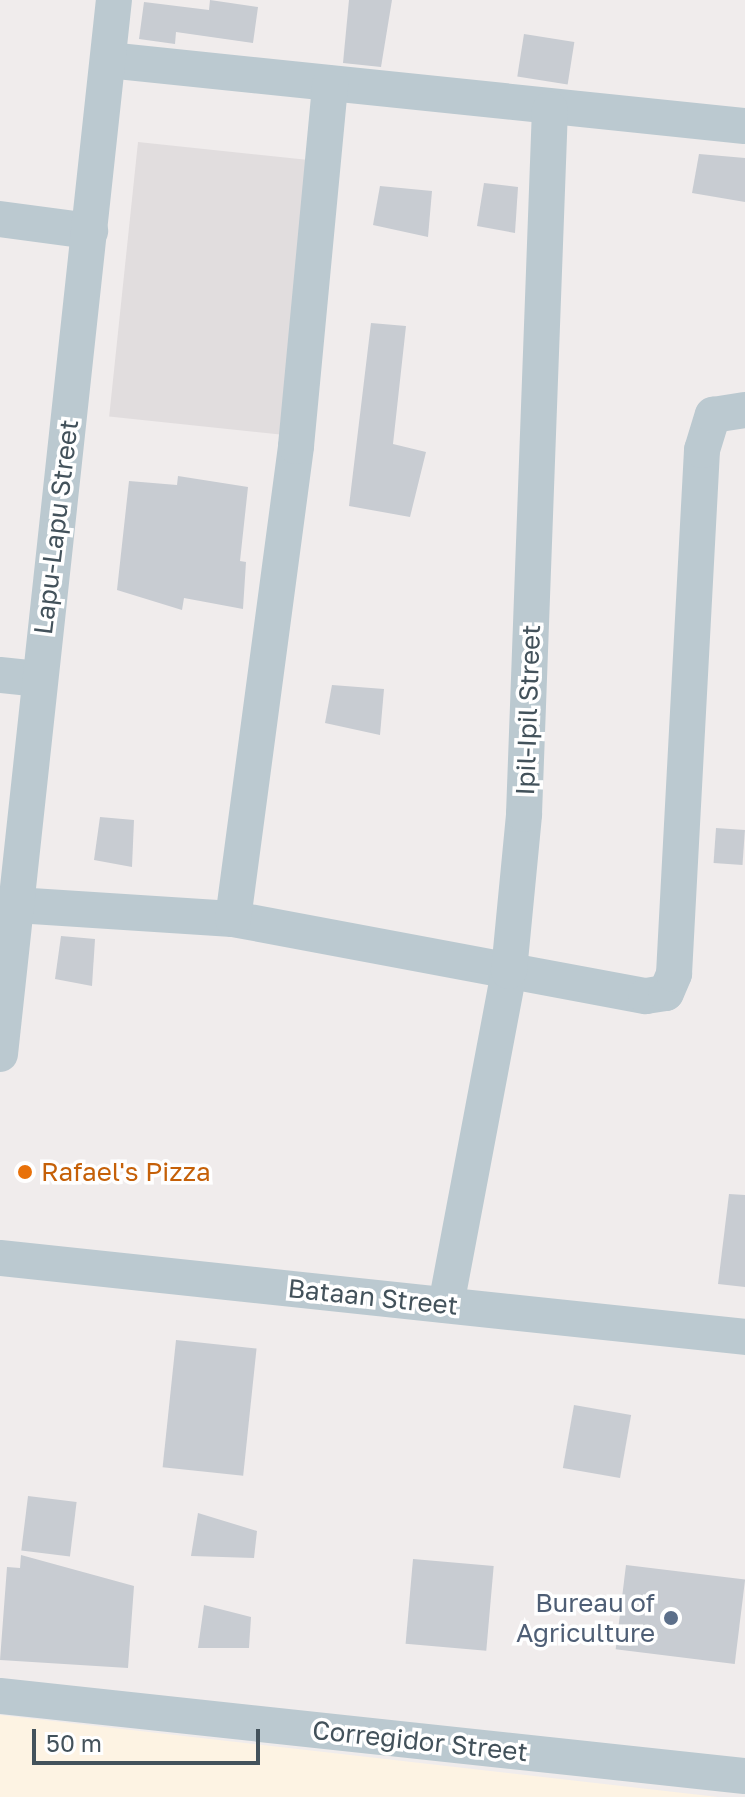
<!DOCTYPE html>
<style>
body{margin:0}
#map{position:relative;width:745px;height:1797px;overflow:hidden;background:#f0ecec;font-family:"Golos Text",sans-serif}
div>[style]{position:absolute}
.commercial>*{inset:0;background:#fdf3e3}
.education>*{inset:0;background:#e1ddde;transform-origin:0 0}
.building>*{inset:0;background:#c8ccd2;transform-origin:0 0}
.minor>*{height:36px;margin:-18px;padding:0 18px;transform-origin:18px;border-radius:18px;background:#bbc9d0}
.dots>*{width:22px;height:22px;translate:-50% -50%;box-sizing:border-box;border:4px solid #fff;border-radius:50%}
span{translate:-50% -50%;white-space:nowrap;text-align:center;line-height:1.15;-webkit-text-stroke:7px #fff;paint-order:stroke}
.street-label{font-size:26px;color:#43525b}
.food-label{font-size:26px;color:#c56008}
.left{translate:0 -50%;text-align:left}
.service-label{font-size:26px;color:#4e5e75}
.right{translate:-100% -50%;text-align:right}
.scale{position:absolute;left:32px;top:1729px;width:228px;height:36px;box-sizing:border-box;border:4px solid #43525b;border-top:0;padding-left:10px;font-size:24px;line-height:28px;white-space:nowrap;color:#43525b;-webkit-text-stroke:6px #fff;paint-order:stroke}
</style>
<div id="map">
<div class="commercial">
<i style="clip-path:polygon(0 1715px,718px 1797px,0 1797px)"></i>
</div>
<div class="education">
<i style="left:138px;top:142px;width:179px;height:276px;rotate:6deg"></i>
</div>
<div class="building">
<i style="clip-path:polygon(210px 0,258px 7px,253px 43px,176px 32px,175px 44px,139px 39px,144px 2px,209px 10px)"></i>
<i style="clip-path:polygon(349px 0,392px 0,381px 67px,343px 63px)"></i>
<i style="left:524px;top:34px;width:51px;height:43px;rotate:9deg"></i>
<i style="clip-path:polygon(699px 154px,745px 158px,745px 202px,692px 193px)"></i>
<i style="clip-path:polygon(484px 183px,518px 187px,515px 233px,477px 226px)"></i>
<i style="clip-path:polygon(380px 186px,432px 191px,428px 237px,373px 225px)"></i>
<i style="clip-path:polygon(371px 323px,406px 326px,393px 444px,426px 452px,410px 517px,349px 506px)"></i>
<i style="clip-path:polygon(178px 476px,248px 487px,240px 561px,246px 562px,243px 609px,184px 598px,182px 610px,117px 590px,129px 481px,177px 485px)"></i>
<i style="clip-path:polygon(332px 685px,384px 689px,380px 735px,325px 723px)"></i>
<i style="clip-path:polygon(100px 817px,134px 820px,132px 867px,94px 860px)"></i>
<i style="left:716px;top:828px;width:29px;height:35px;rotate:4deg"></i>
<i style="clip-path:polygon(61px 936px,95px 939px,92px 986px,55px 979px)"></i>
<i style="clip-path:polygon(729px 1194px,745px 1195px,745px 1287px,718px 1284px)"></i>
<i style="left:176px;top:1340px;width:81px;height:128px;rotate:6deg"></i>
<i style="left:574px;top:1405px;width:58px;height:64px;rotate:10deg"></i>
<i style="left:28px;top:1496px;width:49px;height:55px;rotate:7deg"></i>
<i style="clip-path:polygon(198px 1513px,257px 1531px,254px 1558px,191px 1556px)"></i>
<i style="clip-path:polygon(21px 1555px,134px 1586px,128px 1668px,0 1660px,7px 1567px,20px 1568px)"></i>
<i style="left:413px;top:1559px;width:81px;height:85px;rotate:5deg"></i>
<i style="left:626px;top:1565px;width:120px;height:85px;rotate:7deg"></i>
<i style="clip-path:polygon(204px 1605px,251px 1617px,249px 1648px,198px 1648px)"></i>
</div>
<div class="minor">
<i style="left:108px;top:60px;width:640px;rotate:5.92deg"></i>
<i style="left:0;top:219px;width:91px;rotate:7.6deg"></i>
<i style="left:0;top:675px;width:38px;rotate:6deg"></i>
<i style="left:0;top:904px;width:233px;rotate:3.7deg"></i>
<i style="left:233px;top:919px;width:420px;rotate:10.6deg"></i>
<i style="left:646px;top:996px;width:20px;rotate:-9deg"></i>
<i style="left:666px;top:993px;width:21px;rotate:-67deg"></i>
<i style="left:674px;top:974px;width:525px;rotate:-86.94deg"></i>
<i style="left:702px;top:450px;width:37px;rotate:-73deg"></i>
<i style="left:713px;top:415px;width:32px;rotate:-9deg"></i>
<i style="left:233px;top:919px;width:477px;rotate:-82.4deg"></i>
<i style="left:296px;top:446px;width:364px;rotate:-84.6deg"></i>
<i style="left:0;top:1054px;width:1060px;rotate:-83.83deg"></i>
<i style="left:0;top:1258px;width:749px;rotate:6.05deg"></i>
<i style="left:446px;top:1305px;width:340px;rotate:-79.3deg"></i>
<i style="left:509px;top:971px;width:158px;rotate:-84.5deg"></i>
<i style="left:524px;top:814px;width:705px;rotate:-87.89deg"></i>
<i style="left:0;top:1696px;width:749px;rotate:6.13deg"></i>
</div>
<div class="dots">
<i style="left:25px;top:1172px;background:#e8710a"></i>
<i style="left:671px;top:1618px;background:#5c6f8a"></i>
</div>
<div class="street-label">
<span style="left:56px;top:527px;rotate:-83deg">Lapu-Lapu Street</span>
<span style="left:528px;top:710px;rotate:-88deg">Ipil-Ipil Street</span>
<span style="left:373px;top:1297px;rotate:6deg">Bataan Street</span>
<span style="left:420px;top:1741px;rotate:6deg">Corregidor Street</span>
</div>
<div class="food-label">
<span class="left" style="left:41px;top:1172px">Rafael's Pizza</span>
</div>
<div class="service-label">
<span class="right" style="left:655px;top:1618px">Bureau of<br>Agriculture</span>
</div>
<div class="scale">50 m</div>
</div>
